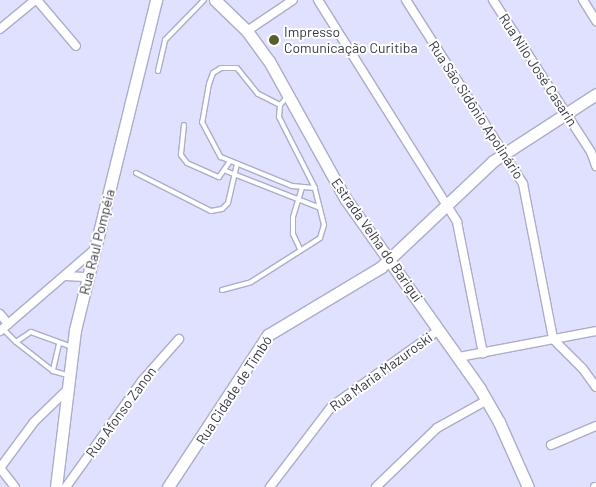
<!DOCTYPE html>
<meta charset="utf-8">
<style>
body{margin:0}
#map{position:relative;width:596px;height:487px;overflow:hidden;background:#dfe1fe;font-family:Barlow,sans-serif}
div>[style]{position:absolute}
.roads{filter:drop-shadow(1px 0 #abadc9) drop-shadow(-1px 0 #abadc9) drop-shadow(0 1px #abadc9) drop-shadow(0 -1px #abadc9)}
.lane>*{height:4px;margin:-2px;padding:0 2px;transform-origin:2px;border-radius:2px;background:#fff}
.street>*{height:8px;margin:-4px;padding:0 4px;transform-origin:4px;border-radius:4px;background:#fff}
.secondary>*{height:11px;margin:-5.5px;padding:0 5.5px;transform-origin:5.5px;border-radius:5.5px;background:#fff}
.dots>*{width:14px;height:14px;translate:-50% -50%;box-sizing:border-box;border:2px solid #fff;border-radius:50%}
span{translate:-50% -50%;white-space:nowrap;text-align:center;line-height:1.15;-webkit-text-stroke:4px #fff;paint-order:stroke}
.poi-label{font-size:14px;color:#373844}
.left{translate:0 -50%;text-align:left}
.street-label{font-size:14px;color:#373844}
</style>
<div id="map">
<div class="roads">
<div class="lane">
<i style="left:158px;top:71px;width:32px;rotate:-77deg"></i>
<i style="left:165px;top:40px;width:56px;rotate:-45.7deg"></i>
<i style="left:280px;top:105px;width:25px;rotate:-153deg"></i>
<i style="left:258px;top:94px;width:33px;rotate:-129deg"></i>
<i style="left:237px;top:68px;width:16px;rotate:180deg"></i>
<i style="left:221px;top:68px;width:9px;rotate:148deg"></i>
<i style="left:213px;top:73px;width:12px;rotate:110deg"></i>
<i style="left:209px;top:84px;width:39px;rotate:100deg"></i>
<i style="left:202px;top:122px;width:40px;rotate:62deg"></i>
<i style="left:221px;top:157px;width:77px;rotate:22.2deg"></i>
<i style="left:292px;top:186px;width:23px;rotate:5deg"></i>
<i style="left:184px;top:125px;width:30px;rotate:96deg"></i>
<i style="left:181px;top:155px;width:10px;rotate:53deg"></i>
<i style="left:187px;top:163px;width:35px;rotate:24deg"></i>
<i style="left:219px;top:177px;width:19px;rotate:-55deg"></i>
<i style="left:226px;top:171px;width:99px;rotate:21.4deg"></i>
<i style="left:136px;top:173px;width:84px;rotate:26.9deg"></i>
<i style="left:211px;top:211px;width:11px;rotate:-10deg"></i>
<i style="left:222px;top:209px;width:8px;rotate:-45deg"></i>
<i style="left:228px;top:203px;width:40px;rotate:-77deg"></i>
<i style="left:300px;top:249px;width:17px;rotate:-115deg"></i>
<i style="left:293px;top:234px;width:17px;rotate:-90deg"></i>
<i style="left:293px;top:217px;width:30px;rotate:-73deg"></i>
<i style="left:222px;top:290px;width:30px;rotate:-15deg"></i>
<i style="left:251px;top:282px;width:82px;rotate:-32.5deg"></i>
<i style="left:320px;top:238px;width:14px;rotate:-73deg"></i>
<i style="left:324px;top:225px;width:38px;rotate:-104deg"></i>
<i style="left:315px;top:188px;width:80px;rotate:-116.9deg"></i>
<i style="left:279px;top:117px;width:12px;rotate:-85deg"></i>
<i style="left:280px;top:105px;width:12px;rotate:-48deg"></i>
<i style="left:3px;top:329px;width:18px;rotate:45deg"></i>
<i style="left:16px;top:342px;width:18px;rotate:-34deg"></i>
<i style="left:31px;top:332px;width:44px;rotate:20.1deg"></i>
<i style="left:16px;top:342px;width:47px;rotate:38.1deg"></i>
<i style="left:59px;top:344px;width:28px;rotate:103deg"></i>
<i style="left:53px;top:371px;width:15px;rotate:16deg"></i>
</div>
<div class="street">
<i style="left:37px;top:0;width:60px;rotate:49.7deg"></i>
<i style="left:318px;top:0;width:262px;rotate:57.9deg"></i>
<i style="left:457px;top:222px;width:134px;rotate:78.8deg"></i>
<i style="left:406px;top:0;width:218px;rotate:57.5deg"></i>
<i style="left:523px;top:184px;width:158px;rotate:79deg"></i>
<i style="left:553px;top:339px;width:42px;rotate:45deg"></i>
<i style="left:583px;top:369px;width:22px;rotate:54deg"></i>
<i style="left:493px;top:0;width:181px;rotate:57.2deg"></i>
<i style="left:591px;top:152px;width:15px;rotate:70deg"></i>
<i style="left:583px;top:0;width:25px;rotate:58deg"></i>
<i style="left:0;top:29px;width:45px;rotate:-39.6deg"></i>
<i style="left:247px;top:31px;width:55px;rotate:-34deg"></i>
<i style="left:66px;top:276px;width:22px;rotate:3deg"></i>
<i style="left:0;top:314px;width:13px;rotate:51deg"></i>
<i style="left:0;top:331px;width:124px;rotate:-40.8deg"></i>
<i style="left:459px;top:357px;width:139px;rotate:-10.7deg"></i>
<i style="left:551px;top:445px;width:49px;rotate:-22.9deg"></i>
<i style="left:0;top:468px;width:57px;rotate:-53.5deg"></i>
<i style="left:34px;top:422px;width:45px;rotate:-44.1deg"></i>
<i style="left:0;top:468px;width:24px;rotate:52deg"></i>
<i style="left:66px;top:487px;width:130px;rotate:-54.4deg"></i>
<i style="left:142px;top:381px;width:56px;rotate:-48.6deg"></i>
<i style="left:270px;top:487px;width:102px;rotate:-52.6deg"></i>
<i style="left:332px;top:406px;width:131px;rotate:-35.4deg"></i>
<i style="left:376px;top:487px;width:85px;rotate:-44deg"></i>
<i style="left:437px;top:428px;width:57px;rotate:-29.2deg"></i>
<i style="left:595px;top:487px;width:1px"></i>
</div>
<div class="secondary">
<i style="left:215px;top:0;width:45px;rotate:44.1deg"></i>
<i style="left:247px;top:31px;width:37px;rotate:54deg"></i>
<i style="left:269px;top:61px;width:157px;rotate:61deg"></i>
<i style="left:345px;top:198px;width:234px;rotate:54.7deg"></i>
<i style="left:480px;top:389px;width:38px;rotate:60deg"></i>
<i style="left:499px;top:422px;width:71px;rotate:66deg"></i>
<i style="left:56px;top:487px;width:158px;rotate:-83.1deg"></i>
<i style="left:75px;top:330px;width:340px;rotate:-76.2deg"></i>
<i style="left:168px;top:487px;width:182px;rotate:-56.7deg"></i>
<i style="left:268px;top:335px;width:132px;rotate:-31deg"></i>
<i style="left:381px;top:267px;width:154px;rotate:-43.4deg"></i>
<i style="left:493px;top:161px;width:123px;rotate:-33deg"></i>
</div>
</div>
<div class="dots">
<i style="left:274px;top:40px;background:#585e2c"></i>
</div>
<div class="poi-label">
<span class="left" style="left:284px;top:40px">Impresso<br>Comunicação Curitiba</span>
</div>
<div class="street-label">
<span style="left:538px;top:70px;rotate:57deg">Rua Nilo José Casarin</span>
<span style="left:476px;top:110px;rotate:57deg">Rua São Sidônio Apolinário</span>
<span style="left:377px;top:240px;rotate:55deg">Estrada Velha do Barigui</span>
<span style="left:97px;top:242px;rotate:-76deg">Rua Raul Pompéia</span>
<span style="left:381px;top:372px;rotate:-36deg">Rua Maria Mazuroski</span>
<span style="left:234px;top:390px;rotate:-57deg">Rua Cidade de Timbó</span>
<span style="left:121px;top:412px;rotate:-54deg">Rua Afonso Zanon</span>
</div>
</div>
